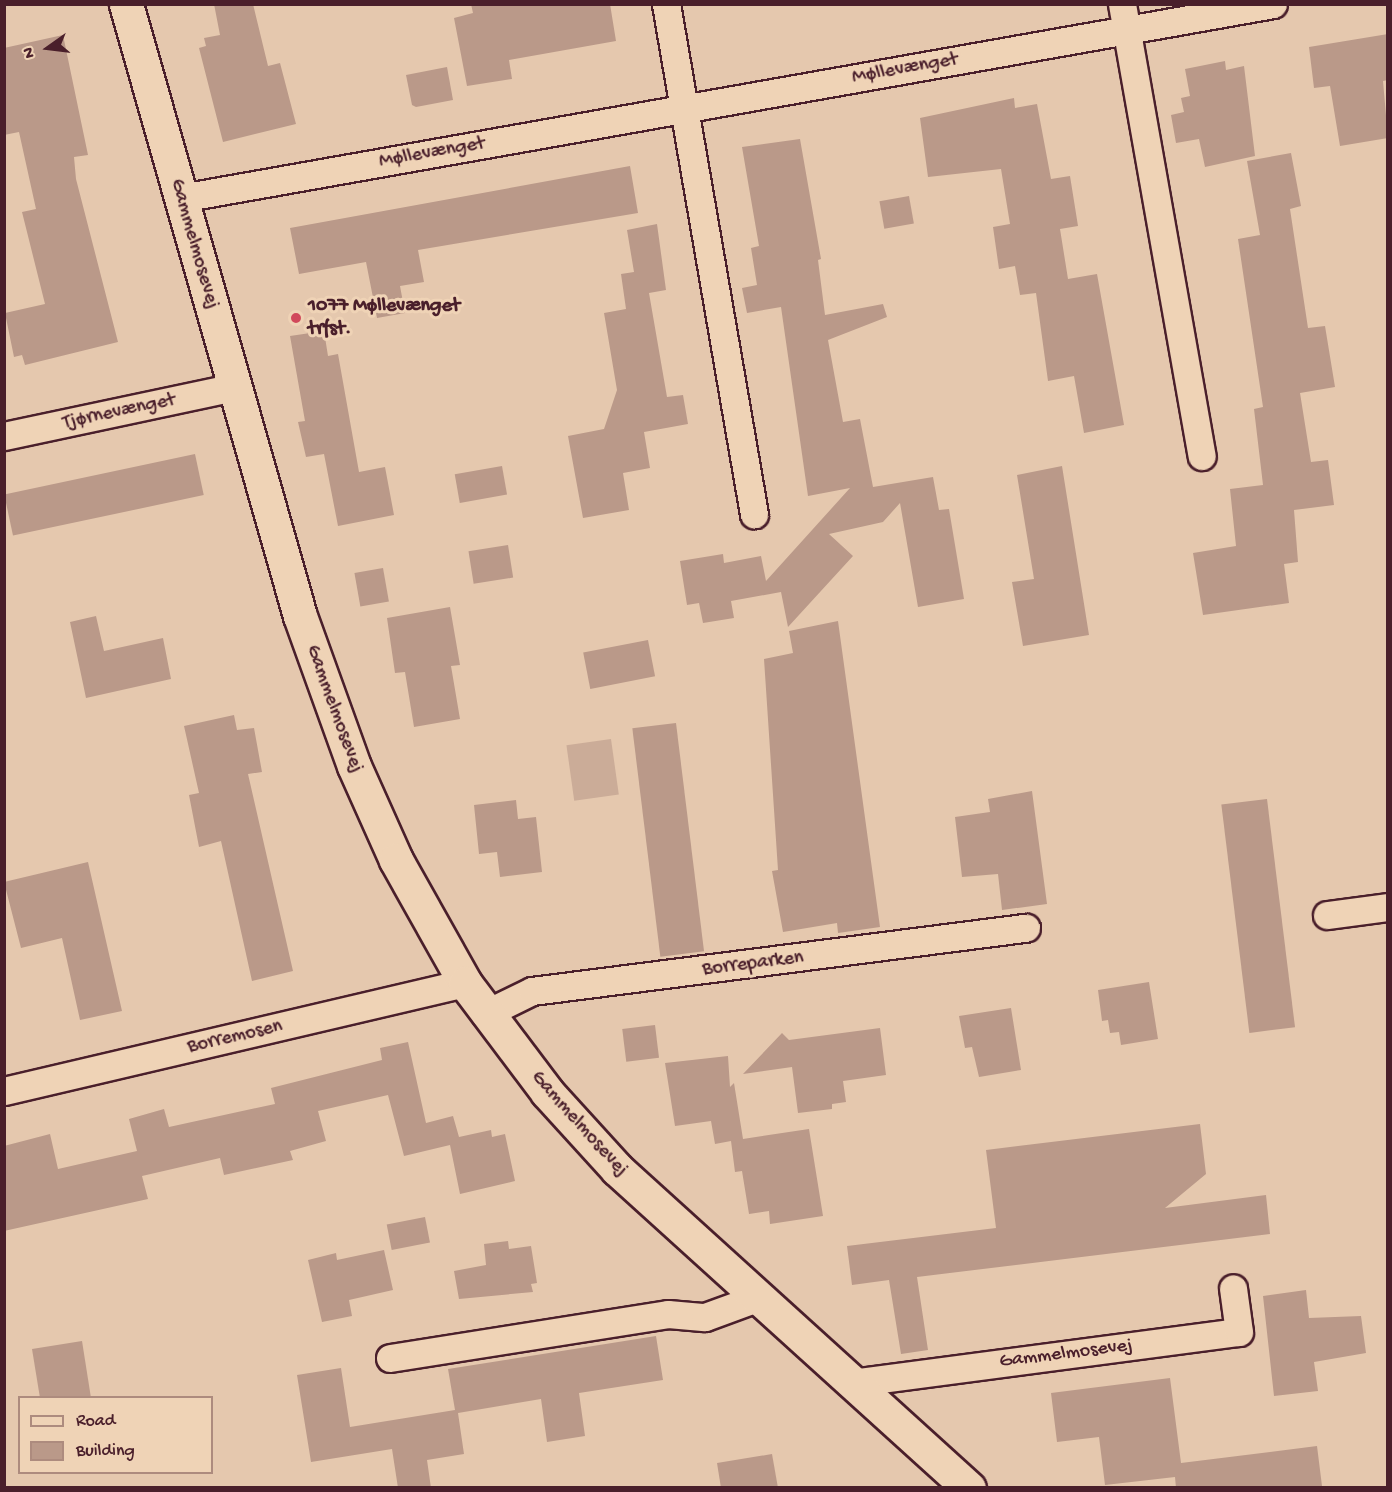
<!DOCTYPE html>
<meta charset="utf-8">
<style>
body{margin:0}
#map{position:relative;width:1392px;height:1492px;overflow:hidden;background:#e5c8ae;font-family:"Gochi Hand",sans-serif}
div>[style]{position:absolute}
.green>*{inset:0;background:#cbac98;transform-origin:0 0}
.building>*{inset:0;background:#ba9989;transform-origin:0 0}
.roads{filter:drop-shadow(2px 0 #4a1f2b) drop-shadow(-2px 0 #4a1f2b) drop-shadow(0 2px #4a1f2b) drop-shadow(0 -2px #4a1f2b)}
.street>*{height:27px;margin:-13.5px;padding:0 13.5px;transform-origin:13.5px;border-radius:13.5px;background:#efd3b6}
.secondary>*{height:33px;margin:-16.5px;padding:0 16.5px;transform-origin:16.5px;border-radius:16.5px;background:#efd3b6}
.dots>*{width:16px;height:16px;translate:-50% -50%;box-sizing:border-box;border:3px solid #efd3b6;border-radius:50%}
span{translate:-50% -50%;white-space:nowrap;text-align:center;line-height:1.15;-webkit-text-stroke:6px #efd3b6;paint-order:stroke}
.street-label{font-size:20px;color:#4a1f2b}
.poi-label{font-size:20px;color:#4a1f2b;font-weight:700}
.left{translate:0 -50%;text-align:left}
.frame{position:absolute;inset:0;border:6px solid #4a1f2b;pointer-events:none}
.legend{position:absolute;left:18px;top:1396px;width:195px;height:78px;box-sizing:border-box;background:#efd3b6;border:2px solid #ad8b7e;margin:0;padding:8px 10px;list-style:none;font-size:18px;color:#4a1f2b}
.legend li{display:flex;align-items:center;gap:12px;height:30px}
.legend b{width:30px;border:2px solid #ad8b7e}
.north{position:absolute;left:18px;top:18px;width:60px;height:60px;-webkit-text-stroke:4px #efd3b6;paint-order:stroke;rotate:256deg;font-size:16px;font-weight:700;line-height:24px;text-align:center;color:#4a1f2b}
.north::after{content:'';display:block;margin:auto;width:21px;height:27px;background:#4a1f2b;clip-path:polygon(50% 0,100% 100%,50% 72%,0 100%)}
</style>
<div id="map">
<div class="green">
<i style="left:611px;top:739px;width:56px;height:45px;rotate:82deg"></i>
</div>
<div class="building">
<i style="clip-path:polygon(214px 4px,253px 4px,268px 66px,280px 63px,296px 124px,223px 142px,199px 48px,206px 46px,204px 38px,220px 35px)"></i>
<i style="clip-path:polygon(471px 4px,610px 4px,616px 41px,509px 60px,512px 79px,467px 86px,454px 18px,473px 13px)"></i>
<i style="clip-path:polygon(1388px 34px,1388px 80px,1383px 81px,1388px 138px,1340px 146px,1330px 86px,1314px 88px,1309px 47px)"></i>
<i style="clip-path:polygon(63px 35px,88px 155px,74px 157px,76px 179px,118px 342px,25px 365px,22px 355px,14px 357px,5px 313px,45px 304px,22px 212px,36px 209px,19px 132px,4px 135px,4px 48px)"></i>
<i style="clip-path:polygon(1225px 61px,1226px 70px,1244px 66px,1255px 156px,1205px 167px,1199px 139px,1176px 143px,1171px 115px,1184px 112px,1181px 98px,1190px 96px,1185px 69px)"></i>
<i style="clip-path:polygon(447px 67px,453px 100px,416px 107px,412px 105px,406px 75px)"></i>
<i style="clip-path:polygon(1014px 98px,1015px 108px,1037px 104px,1051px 179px,1070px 176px,1078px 226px,1060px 229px,1068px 279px,1097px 274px,1124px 425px,1084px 433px,1074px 376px,1048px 381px,1036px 293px,1020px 295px,1015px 266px,999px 269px,993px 227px,1010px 224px,1001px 169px,928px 177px,920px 118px)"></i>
<i style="clip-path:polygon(800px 139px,821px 259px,818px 260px,825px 315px,883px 304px,887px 317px,828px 340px,843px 422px,860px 419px,873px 487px,933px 477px,939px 510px,949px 509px,964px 599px,918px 607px,900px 503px,883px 522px,829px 534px,853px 556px,788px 627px,781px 592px,731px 601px,734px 618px,703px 623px,699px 603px,687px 605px,680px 561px,723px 554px,724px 563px,761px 556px,766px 581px,850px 488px,808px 496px,781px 307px,747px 313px,742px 288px,757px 285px,751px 248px,759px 246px,742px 147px)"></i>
<i style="clip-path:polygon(1291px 153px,1301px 206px,1290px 209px,1308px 328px,1325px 326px,1335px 387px,1300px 393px,1311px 462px,1328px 460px,1334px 505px,1294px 510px,1298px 562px,1284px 564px,1289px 603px,1203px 615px,1193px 553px,1236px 546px,1230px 489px,1263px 485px,1254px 409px,1263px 407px,1238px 239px,1260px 235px,1247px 161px)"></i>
<i style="clip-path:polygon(630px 166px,638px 213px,418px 250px,424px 282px,400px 286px,405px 313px,377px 318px,366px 262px,299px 274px,290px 228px)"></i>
<i style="left:909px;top:196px;width:28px;height:30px;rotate:80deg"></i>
<i style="clip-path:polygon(657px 224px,666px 290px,649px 293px,667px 397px,683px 395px,688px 424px,644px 432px,650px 468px,623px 473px,629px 510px,583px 518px,568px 436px,604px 429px,617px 390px,604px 313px,626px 309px,621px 274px,634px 272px,627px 230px)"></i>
<i style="clip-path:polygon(324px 331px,328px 356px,338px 354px,359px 472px,385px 467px,394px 515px,338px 526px,324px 454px,306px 457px,298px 422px,305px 421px,290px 336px)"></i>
<i style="left:195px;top:454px;width:42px;height:195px;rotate:78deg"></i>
<i style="left:502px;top:466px;width:29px;height:48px;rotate:80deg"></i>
<i style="clip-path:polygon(1062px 466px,1089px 635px,1023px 646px,1012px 582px,1034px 579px,1017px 475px)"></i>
<i style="left:508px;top:545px;width:33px;height:40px;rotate:81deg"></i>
<i style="left:383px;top:568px;width:34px;height:29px;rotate:80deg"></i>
<i style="clip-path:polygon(450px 607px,460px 665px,451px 666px,460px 719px,414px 727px,405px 672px,395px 673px,387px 618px)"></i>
<i style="clip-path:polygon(96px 616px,104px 651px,163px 638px,171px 679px,86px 698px,70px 622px)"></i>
<i style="clip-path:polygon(838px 621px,880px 927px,838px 933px,837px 923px,783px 932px,772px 871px,778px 870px,764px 659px,793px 653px,789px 631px)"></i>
<i style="left:648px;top:640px;width:37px;height:66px;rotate:79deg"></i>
<i style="clip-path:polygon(234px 715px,237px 730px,254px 728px,262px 772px,248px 774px,293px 971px,252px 981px,221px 841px,199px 847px,189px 795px,199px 793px,184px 726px)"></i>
<i style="left:676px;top:723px;width:230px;height:44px;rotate:83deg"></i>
<i style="clip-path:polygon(1032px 791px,1047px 904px,1002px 910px,998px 874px,962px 877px,955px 817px,990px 812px,988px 799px)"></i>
<i style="left:1267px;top:799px;width:230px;height:46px;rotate:83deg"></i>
<i style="clip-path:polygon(516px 800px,518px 819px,536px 817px,542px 872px,500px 877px,497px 852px,479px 854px,474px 805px)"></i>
<i style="clip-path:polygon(88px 862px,122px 1011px,80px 1020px,62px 938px,21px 948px,4px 882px)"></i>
<i style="clip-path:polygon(1149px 982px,1158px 1039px,1121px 1045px,1119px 1032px,1110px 1033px,1108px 1020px,1102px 1021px,1098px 990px)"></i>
<i style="clip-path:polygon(1011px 1008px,1021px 1070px,979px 1077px,972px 1047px,965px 1048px,959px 1016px)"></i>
<i style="left:655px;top:1025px;width:33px;height:33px;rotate:83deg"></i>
<i style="clip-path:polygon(880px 1028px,886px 1075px,843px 1081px,846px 1102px,832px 1104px,832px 1109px,798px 1113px,792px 1067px,743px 1074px,782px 1033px,789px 1040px)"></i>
<i style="clip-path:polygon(408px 1042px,426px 1123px,453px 1116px,459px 1137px,491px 1130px,492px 1137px,505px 1134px,515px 1181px,460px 1194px,450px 1145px,404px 1156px,388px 1095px,318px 1111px,326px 1141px,290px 1151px,293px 1160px,224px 1175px,220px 1158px,142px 1176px,148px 1199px,4px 1231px,4px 1146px,50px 1134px,58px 1169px,137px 1151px,129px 1119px,164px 1109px,169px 1127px,275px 1104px,271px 1088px,382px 1060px,380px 1048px)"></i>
<i style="clip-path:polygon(728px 1056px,730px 1087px,734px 1083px,743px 1139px,809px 1129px,823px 1216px,770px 1224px,769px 1211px,749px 1214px,742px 1171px,735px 1172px,731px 1141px,715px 1144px,711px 1121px,675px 1126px,665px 1063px)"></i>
<i style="clip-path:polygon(1200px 1124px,1206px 1174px,1165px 1208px,1266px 1195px,1270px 1234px,917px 1277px,928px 1350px,901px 1354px,889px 1280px,852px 1285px,847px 1246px,996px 1228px,986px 1150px)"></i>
<i style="left:425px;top:1217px;width:26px;height:39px;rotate:79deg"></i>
<i style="clip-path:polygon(508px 1241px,509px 1249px,531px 1246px,537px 1283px,531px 1284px,533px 1292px,459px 1299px,454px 1271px,486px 1265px,484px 1244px)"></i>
<i style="clip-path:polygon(384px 1250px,393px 1290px,349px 1300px,352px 1316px,322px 1322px,308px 1260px,336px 1253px,337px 1260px)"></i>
<i style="clip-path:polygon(1306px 1290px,1309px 1318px,1361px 1316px,1366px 1353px,1314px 1362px,1318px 1391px,1274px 1396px,1263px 1296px)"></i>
<i style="clip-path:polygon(656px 1336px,663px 1380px,579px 1393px,585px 1436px,547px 1442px,541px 1399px,458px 1413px,464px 1454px,427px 1460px,431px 1488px,398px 1488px,392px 1449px,311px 1462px,297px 1375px,341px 1368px,350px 1427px,455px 1410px,448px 1369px)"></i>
<i style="clip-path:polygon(82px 1341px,91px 1398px,40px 1398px,32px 1349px)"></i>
<i style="clip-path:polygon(1170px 1378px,1181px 1463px,1317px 1446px,1322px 1486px,1176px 1488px,1175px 1477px,1105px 1485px,1099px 1437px,1057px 1442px,1051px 1393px)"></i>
<i style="clip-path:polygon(772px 1454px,778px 1488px,721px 1488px,717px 1463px)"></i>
</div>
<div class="roads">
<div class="street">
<i style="left:666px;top:4px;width:518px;rotate:80.21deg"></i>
<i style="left:1122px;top:4px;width:459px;rotate:80deg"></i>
<i style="left:181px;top:198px;width:1109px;rotate:-10.07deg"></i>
<i style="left:4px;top:436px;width:235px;rotate:-12deg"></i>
<i style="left:1327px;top:915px;width:62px;rotate:-7.5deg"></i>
<i style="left:485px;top:1014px;width:52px;rotate:-26.1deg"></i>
<i style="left:532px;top:991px;width:498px;rotate:-7.3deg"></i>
<i style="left:4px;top:1091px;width:473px;rotate:-13.2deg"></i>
<i style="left:390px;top:1358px;width:281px;rotate:-9deg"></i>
<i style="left:668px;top:1314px;width:37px;rotate:5deg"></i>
<i style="left:705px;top:1317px;width:55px;rotate:-20.1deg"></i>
<i style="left:850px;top:1383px;width:392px;rotate:-7.5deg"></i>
<i style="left:1239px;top:1332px;width:44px;rotate:-97.8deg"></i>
</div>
<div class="secondary">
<i style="left:126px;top:4px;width:636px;rotate:74.13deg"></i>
<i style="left:300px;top:616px;width:159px;rotate:70.2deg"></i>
<i style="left:354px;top:766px;width:103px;rotate:65.9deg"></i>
<i style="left:396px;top:860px;width:141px;rotate:60.7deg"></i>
<i style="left:465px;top:983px;width:136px;rotate:53deg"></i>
<i style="left:547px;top:1092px;width:104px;rotate:47.7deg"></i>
<i style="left:617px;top:1169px;width:475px;rotate:42.2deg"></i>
</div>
</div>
<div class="dots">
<i style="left:296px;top:318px;background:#d1495b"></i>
</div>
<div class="street-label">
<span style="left:905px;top:69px;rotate:-10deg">Møllevænget</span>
<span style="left:432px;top:153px;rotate:-10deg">Møllevænget</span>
<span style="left:194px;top:244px;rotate:74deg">Gammelmosevej</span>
<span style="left:119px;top:412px;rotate:-12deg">Tjørnevænget</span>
<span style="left:334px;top:709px;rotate:70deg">Gammelmosevej</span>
<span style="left:753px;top:964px;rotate:-7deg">Borreparken</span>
<span style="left:235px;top:1037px;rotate:-13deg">Borremosen</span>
<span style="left:579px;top:1124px;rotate:48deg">Gammelmosevej</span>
<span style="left:1066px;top:1354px;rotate:-7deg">Gammelmosevej</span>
</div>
<div class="poi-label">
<span class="left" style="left:308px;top:318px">1077 Møllevænget<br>trfst.</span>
</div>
<div class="frame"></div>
<ul class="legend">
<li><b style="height:8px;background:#efd3b6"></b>Road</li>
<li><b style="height:16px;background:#ba9989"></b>Building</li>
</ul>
<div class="north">N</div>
</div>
